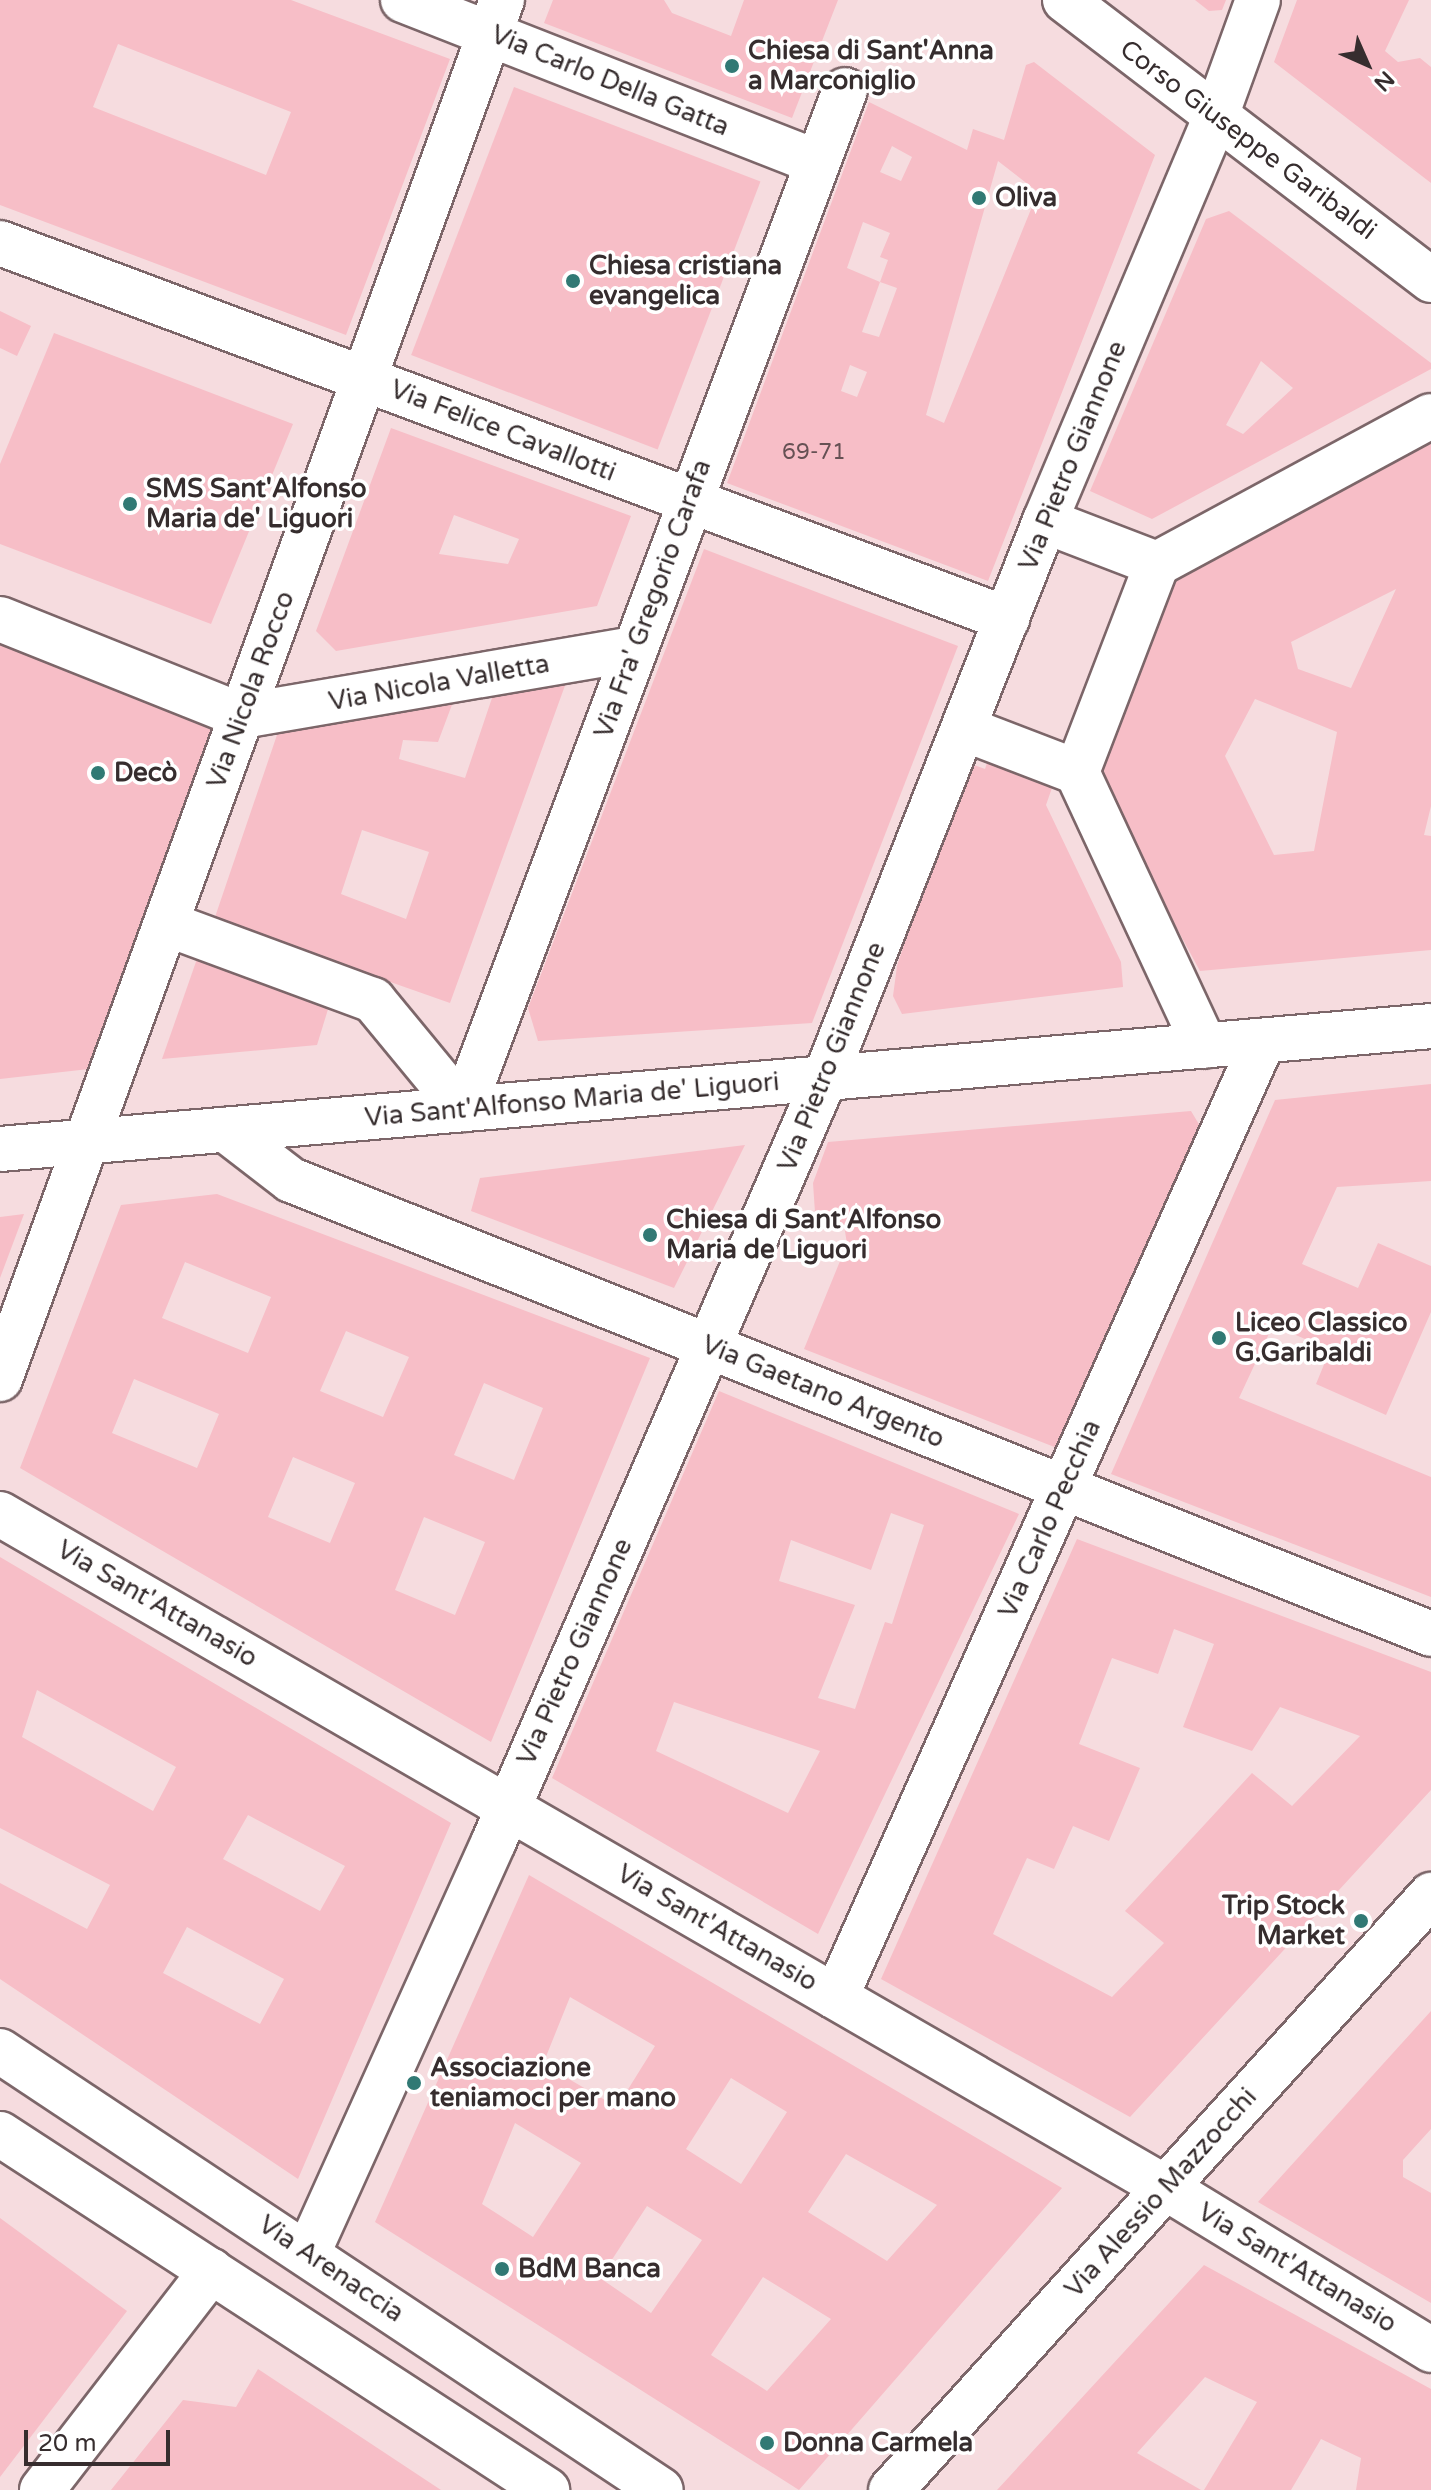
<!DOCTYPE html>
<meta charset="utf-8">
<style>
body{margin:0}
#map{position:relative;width:1431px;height:2490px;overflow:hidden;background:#f6dcdf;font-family:"Varela Round",sans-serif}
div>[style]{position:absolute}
.building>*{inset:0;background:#f7bec7;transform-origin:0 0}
.roads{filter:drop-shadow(2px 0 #7c6669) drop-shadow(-2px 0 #7c6669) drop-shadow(0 2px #7c6669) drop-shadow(0 -2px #7c6669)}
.street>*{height:44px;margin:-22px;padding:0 22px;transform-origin:22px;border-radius:22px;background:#fff}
.secondary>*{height:44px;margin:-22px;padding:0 22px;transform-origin:22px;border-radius:22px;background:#fff}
.dots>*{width:22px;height:22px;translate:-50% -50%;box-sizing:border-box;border:4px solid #fff;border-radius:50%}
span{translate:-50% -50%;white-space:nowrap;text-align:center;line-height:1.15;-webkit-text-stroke:7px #fff;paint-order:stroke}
.number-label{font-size:22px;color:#665154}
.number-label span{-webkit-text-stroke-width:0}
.poi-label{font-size:26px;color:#362d2e;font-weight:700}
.left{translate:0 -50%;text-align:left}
.right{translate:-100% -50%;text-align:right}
.street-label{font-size:26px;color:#362d2e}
.north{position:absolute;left:1327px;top:24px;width:80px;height:80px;-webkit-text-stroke:6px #fff;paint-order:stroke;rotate:135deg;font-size:22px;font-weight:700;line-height:32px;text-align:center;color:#362d2e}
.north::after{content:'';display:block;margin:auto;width:28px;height:36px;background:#362d2e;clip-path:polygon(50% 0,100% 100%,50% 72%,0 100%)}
.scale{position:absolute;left:24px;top:2430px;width:146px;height:36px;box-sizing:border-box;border:4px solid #362d2e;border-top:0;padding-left:10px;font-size:24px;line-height:28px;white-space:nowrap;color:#362d2e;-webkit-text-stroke:6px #fff;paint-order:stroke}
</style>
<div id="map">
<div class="building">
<i style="clip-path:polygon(evenodd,0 0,291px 0,450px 59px,346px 335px,0 205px,0 0,118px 44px,291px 112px,266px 175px,93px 107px,118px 44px)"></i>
<i style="clip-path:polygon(553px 0,664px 0,672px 13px,731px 36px,744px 0,838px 0,792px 118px,544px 23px)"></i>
<i style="clip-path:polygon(1195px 0,1226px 0,1222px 10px,1209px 11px)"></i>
<i style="clip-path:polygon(1297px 0,1409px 0,1385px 51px,1398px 62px,1420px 58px,1431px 67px,1431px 183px,1274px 62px)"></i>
<i style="clip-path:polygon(evenodd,1034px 62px,1155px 155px,988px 581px,727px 483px,869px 102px,967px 150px,973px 129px,1004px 140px,1026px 65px,1034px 62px,892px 146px,912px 157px,901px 181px,880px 172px,892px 146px,1034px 62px,998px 161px,1038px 192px,944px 423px,926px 415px,998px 161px,1034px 62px,863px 222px,890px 233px,880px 257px,888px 260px,880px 282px,897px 288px,879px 337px,862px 332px,880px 282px,847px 268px,863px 222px,1034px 62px,850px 365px,867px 372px,857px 397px,841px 391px,850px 365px)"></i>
<i style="left:514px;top:87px;width:264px;height:287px;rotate:21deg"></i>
<i style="clip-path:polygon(evenodd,1229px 211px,1431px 363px,1431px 369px,1152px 519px,1090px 491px,1206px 219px,1229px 211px,1261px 361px,1293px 388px,1243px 434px,1226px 425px,1261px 361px)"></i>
<i style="clip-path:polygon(0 311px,31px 326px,17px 356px,0 348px)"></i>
<i style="clip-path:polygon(54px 333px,293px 424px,211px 624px,0 544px,0 464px)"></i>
<i style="clip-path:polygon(evenodd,391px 428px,631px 516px,597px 606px,336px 651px,316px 631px,391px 428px,454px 515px,519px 539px,508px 564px,439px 554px,454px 515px)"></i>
<i style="clip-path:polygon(evenodd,1431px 440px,1431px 806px,1424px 835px,1431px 836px,1431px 950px,1200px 971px,1098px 783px,1175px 574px,1431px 440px,1396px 589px,1351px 688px,1298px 669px,1291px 642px,1396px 589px,1431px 440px,1255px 699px,1337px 732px,1314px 851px,1274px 855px,1225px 756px,1255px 699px)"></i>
<i style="clip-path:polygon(704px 549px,958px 646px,812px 1023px,538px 1041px,528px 1008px)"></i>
<i style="clip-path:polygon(0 642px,211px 729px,89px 1069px,0 1079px)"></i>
<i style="clip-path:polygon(evenodd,567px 680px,450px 1003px,214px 920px,278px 732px,453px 702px,438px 742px,403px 740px,399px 759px,465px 778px,493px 695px,567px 680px,362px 830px,429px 852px,406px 919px,341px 894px,362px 830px)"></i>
<i style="clip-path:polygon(988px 760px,1053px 785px,1046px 805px,1121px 962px,1123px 987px,902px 1014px,893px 996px,897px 966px,914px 914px,974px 765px,985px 769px)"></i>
<i style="clip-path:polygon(198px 956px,329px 1006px,317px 1045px,162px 1059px)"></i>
<i style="clip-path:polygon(1431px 1084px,1431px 1181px,1337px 1187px,1302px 1264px,1358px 1288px,1378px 1243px,1431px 1266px,1431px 1312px,1386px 1415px,1316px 1384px,1330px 1350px,1273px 1325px,1239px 1398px,1431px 1477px,1431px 1597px,1111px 1474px,1275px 1100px)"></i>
<i style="clip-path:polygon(1191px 1111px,1200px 1126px,1057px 1448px,804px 1349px,847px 1244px,844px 1225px,816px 1227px,813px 1183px,828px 1142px)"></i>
<i style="clip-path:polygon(745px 1145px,674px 1288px,471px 1211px,480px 1178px)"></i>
<i style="clip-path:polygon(evenodd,217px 1194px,650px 1358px,491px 1742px,20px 1468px,121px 1205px,217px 1194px,185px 1262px,271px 1297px,248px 1353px,162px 1318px,185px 1262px,217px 1194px,346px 1331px,409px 1357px,383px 1417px,320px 1391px,346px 1331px,217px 1194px,134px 1379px,219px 1414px,197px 1468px,112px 1433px,134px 1379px,217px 1194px,484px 1383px,543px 1408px,514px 1480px,454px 1455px,484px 1383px,217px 1194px,293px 1457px,355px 1483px,330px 1543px,268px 1517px,293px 1457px,217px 1194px,424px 1517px,485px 1542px,455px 1615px,395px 1590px,424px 1517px)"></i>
<i style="clip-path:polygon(24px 1214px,0 1278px,0 1217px)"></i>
<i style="clip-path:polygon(evenodd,719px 1391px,1019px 1514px,818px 1934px,552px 1778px,719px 1391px,891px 1513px,924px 1525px,892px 1624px,885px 1622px,855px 1709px,818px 1698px,855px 1605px,779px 1581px,791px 1540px,871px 1570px,891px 1513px,719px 1391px,674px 1702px,820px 1751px,788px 1813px,656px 1751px,674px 1702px)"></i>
<i style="clip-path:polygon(evenodd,1077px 1539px,1431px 1672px,1431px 1790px,1130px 2117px,881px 1979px,1077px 1539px,1174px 1629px,1214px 1644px,1183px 1727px,1252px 1751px,1280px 1707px,1360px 1736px,1292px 1806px,1252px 1773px,1125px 1911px,1164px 1943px,1112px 1997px,993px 1934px,1027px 1858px,1054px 1869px,1073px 1826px,1109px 1841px,1140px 1768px,1079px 1744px,1112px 1658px,1158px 1674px,1174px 1629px)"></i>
<i style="clip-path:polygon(evenodd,0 1557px,451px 1823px,298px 2179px,0 1979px,0 1883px,87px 1929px,110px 1885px,0 1828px,0 1557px,37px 1690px,176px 1767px,153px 1811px,22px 1737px,37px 1690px,0 1557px,248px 1815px,345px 1866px,320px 1911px,223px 1859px,248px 1815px,0 1557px,187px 1927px,284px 1979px,260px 2024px,163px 1973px,187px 1927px)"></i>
<i style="clip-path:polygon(evenodd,529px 1875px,1062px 2188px,799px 2490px,375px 2222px,529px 1875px,570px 1997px,655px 2046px,617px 2107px,543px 2064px,570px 1997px,529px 1875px,731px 2078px,787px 2112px,741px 2184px,686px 2149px,731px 2078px,529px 1875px,515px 2123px,581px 2163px,533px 2237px,482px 2204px,515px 2123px,529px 1875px,846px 2154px,937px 2205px,887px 2261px,808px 2212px,846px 2154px,529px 1875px,647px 2206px,702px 2240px,651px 2313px,600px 2278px,647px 2206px,529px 1875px,763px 2277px,831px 2319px,767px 2391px,711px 2355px,763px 2277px)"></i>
<i style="clip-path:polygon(1431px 2011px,1431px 2129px,1403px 2160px,1403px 2177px,1431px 2193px,1431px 2303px,1258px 2202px)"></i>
<i style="clip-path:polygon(0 2218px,127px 2311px,0 2477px)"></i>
<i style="clip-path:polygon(1204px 2265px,1431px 2389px,1431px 2490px,1356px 2490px,1361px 2458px,1321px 2439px,1291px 2490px,1204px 2490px,1257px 2402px,1205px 2377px,1137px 2453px,1201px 2490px,997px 2490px)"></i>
<i style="clip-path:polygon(258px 2369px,441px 2490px,111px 2490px,183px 2400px,236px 2407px)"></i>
</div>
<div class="roads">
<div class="street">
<i style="left:403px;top:0;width:444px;rotate:21.4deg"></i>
<i style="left:0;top:243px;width:1075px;rotate:20.47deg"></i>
<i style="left:1157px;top:564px;width:311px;rotate:-28.4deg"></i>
<i style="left:0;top:619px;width:261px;rotate:21.8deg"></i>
<i style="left:242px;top:716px;width:399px;rotate:-9.7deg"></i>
<i style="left:965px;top:729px;width:120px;rotate:21deg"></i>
<i style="left:1077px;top:772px;width:223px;rotate:-69deg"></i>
<i style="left:1157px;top:564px;width:120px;rotate:-159deg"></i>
<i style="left:1077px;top:772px;width:302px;rotate:65deg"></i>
<i style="left:167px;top:924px;width:220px;rotate:20.3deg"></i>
<i style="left:373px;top:1000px;width:141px;rotate:50.5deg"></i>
<i style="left:463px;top:1109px;width:1088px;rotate:-69.45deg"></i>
<i style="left:226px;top:1130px;width:82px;rotate:37.6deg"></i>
<i style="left:291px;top:1180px;width:1227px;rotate:21.71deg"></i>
<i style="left:0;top:1149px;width:1436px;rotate:-4.91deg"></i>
<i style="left:0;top:1379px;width:1468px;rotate:-70deg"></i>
<i style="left:0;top:1514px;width:1347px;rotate:30.03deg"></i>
<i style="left:1166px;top:2188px;width:311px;rotate:31.4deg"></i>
<i style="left:836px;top:1997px;width:1047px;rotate:-65.93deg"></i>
<i style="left:308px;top:2253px;width:452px;rotate:-65.7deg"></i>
<i style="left:494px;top:1841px;width:832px;rotate:-66.55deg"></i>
<i style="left:825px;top:1078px;width:599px;rotate:-68.45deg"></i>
<i style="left:1045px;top:521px;width:440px;rotate:-67.1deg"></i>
<i style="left:1216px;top:116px;width:123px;rotate:-70.1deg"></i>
<i style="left:42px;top:2490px;width:277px;rotate:-52.3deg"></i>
</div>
<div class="secondary">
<i style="left:1065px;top:0;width:461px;rotate:37.4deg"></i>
<i style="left:0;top:2051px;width:793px;rotate:33.59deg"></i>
<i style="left:0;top:2134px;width:653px;rotate:33.06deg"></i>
<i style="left:891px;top:2490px;width:804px;rotate:-47.77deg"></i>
</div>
</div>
<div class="dots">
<i style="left:732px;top:66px;background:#317974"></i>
<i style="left:979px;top:198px;background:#317974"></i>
<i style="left:573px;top:281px;background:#317974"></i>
<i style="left:130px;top:504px;background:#317974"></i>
<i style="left:98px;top:773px;background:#317974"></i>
<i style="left:650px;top:1235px;background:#317974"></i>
<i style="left:1219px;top:1338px;background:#317974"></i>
<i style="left:1361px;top:1921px;background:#317974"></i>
<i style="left:414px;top:2083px;background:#317974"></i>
<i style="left:502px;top:2269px;background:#317974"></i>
<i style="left:767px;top:2443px;background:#317974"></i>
</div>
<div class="number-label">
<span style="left:814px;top:453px">69-71</span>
</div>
<div class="poi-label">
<span class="left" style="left:748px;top:66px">Chiesa di Sant'Anna<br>a Marconiglio</span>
<span class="left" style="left:995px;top:198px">Oliva</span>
<span class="left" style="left:589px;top:281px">Chiesa cristiana<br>evangelica</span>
<span class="left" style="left:146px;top:504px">SMS Sant'Alfonso<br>Maria de' Liguori</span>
<span class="left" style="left:114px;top:773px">Decò</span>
<span class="left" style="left:666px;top:1235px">Chiesa di Sant'Alfonso<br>Maria de Liguori</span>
<span class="left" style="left:1235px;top:1338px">Liceo Classico<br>G.Garibaldi</span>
<span class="right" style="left:1345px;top:1921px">Trip Stock<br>Market</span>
<span class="left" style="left:430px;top:2083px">Associazione<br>teniamoci per mano</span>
<span class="left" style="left:518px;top:2269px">BdM Banca</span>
<span class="left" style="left:783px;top:2443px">Donna Carmela</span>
</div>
<div class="street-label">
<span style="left:610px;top:81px;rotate:22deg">Via Carlo Della Gatta</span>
<span style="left:1248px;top:140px;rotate:37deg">Corso Giuseppe Garibaldi</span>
<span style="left:503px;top:431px;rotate:21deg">Via Felice Cavallotti</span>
<span style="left:1073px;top:456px;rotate:-68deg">Via Pietro Giannone</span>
<span style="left:653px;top:599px;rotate:-70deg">Via Fra' Gregorio Carafa</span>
<span style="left:439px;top:683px;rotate:-10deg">Via Nicola Valletta</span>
<span style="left:251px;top:690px;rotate:-70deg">Via Nicola Rocco</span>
<span style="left:832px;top:1057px;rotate:-68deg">Via Pietro Giannone</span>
<span style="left:572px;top:1100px;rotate:-5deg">Via Sant'Alfonso Maria de' Liguori</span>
<span style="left:823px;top:1392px;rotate:22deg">Via Gaetano Argento</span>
<span style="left:1050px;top:1519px;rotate:-66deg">Via Carlo Pecchia</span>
<span style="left:157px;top:1604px;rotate:30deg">Via Sant'Attanasio</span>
<span style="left:575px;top:1652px;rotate:-66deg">Via Pietro Giannone</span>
<span style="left:717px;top:1928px;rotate:30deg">Via Sant'Attanasio</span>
<span style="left:1161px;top:2193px;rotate:-48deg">Via Alessio Mazzocchi</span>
<span style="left:1297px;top:2268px;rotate:31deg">Via Sant'Attanasio</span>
<span style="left:331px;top:2269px;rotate:34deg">Via Arenaccia</span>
</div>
<div class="north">N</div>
<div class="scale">20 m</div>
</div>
